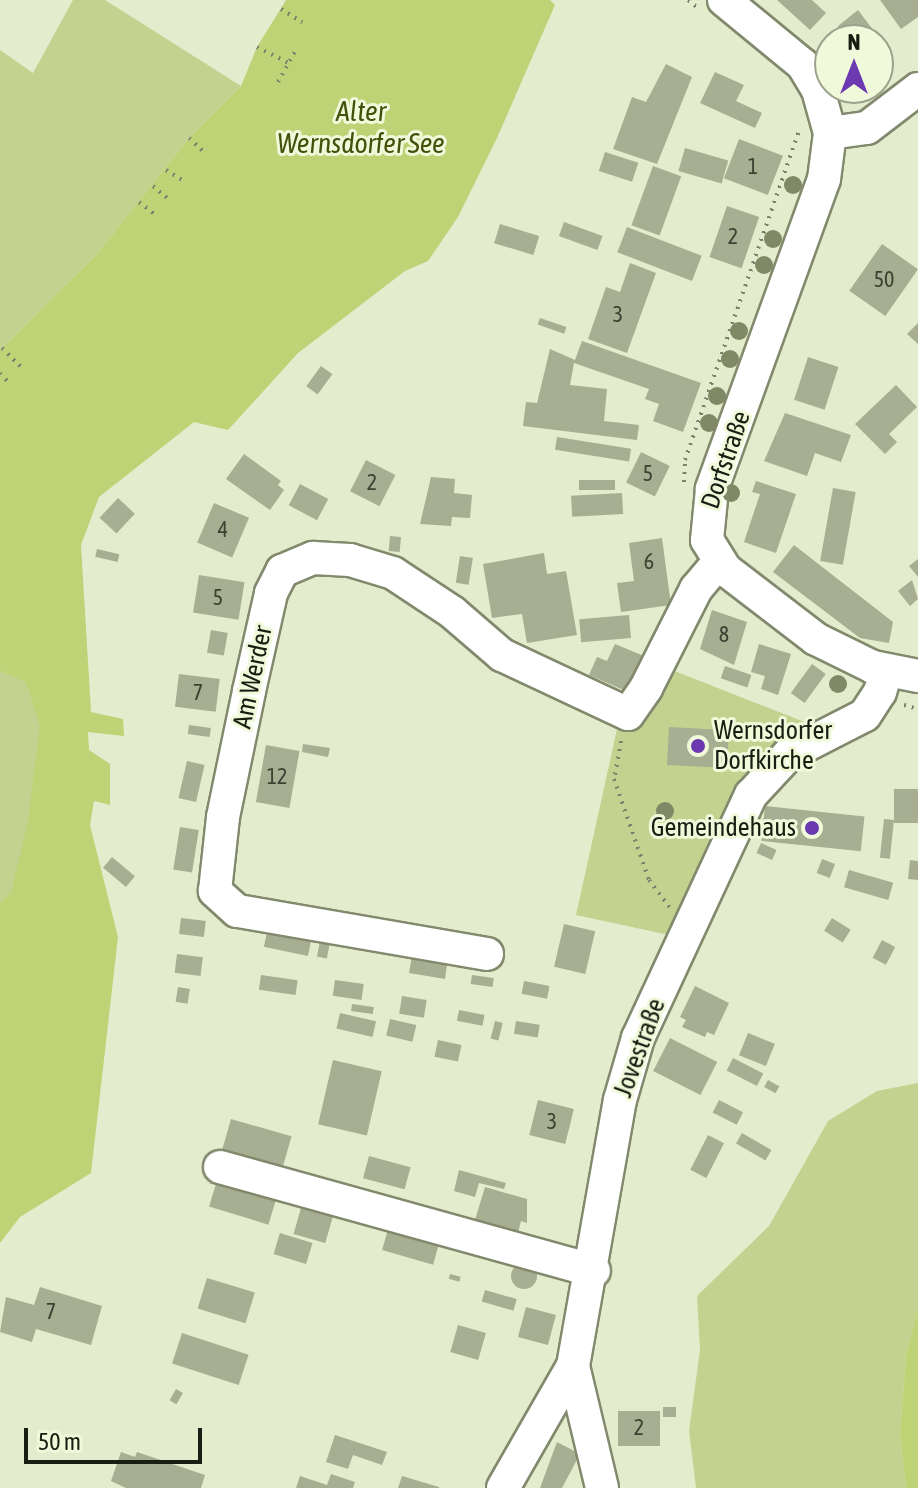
<!DOCTYPE html>
<meta charset="utf-8">
<style>
body{margin:0}
#map{position:relative;width:918px;height:1488px;overflow:hidden;background:#e4ecce;font-family:"Asap Condensed",sans-serif}
div>[style]{position:absolute}
.green>*{inset:0;background:#c3d28f}
.water>*{inset:0;background:#bed276}
.building>*{inset:0;background:#a7ae91;transform-origin:0 0}
.round{border-radius:50%}
.path>*{height:4px;margin-top:-2px;transform-origin:0;background:repeating-linear-gradient(90deg,#7c816d 0 2px,transparent 0 8px)}
.roads{filter:drop-shadow(2px 0 #82896d) drop-shadow(-2px 0 #82896d) drop-shadow(0 2px #82896d) drop-shadow(0 -2px #82896d)}
.minor>*{height:32px;margin:-16px;padding:0 16px;transform-origin:16px;border-radius:16px;background:#fff}
.trees>*{width:18px;height:18px;margin:-9px;border-radius:50%;background:#808865}
.dots>*{width:22px;height:22px;translate:-50% -50%;box-sizing:border-box;border:4px solid #f1f9db;border-radius:50%}
span{translate:-50% -50%;white-space:nowrap;text-align:center;line-height:1.15;-webkit-text-stroke:6px #f1f9db;paint-order:stroke}
.number-label{font-size:22px;color:#3d4132}
.number-label span{-webkit-text-stroke-width:0}
.street-label{font-size:26px;color:#1a1d12}
.poi-label{font-size:26px;color:#1a1d12}
.left{translate:0 -50%;text-align:left}
.right{translate:-100% -50%;text-align:right}
.water-label{font-size:28px;color:#45500b;font-style:italic}
.north{position:absolute;left:814px;top:24px;width:80px;height:80px;box-sizing:border-box;background:#f1f9db;border:2px solid #9ba18b;border-radius:50%;rotate:0deg;font-size:22px;font-weight:700;line-height:32px;text-align:center;color:#1a1d12}
.north::after{content:'';display:block;margin:auto;width:28px;height:36px;background:#6c39b0;clip-path:polygon(50% 0,100% 100%,50% 72%,0 100%)}
.scale{position:absolute;left:24px;top:1428px;width:178px;height:36px;box-sizing:border-box;border:4px solid #1a1d12;border-top:0;padding-left:10px;font-size:24px;line-height:28px;white-space:nowrap;color:#1a1d12;-webkit-text-stroke:6px #f1f9db;paint-order:stroke}
</style>
<div id="map">
<div class="green">
<i style="clip-path:polygon(73px 0,105px 0,241px 86px,189px 138px,96px 255px,0 350px,0 50px,33px 73px)"></i>
<i style="clip-path:polygon(0 603px,53px 649px,0 1108px)"></i>
<i style="clip-path:polygon(667px 668px,817px 727px,762px 758px,741px 790px,669px 935px,576px 915px,619px 720px)"></i>
<i style="clip-path:polygon(918px 1083px,918px 1309px,906px 1355px,900px 1434px,906px 1488px,696px 1488px,689px 1431px,700px 1350px,697px 1296px,769px 1226px,828px 1121px,877px 1091px)"></i>
</div>
<div class="water">
<i style="clip-path:polygon(286px 0,550px 0,555px 5px,497px 138px,458px 217px,428px 261px,405px 271px,298px 353px,228px 430px,194px 422px,99px 497px,81px 545px,91px 712px,123px 719px,124px 736px,88px 732px,89px 750px,110px 764px,110px 805px,94px 801px,90px 825px,118px 937px,91px 1173px,20px 1217px,0 1243px,0 903px,11px 893px,28px 822px,40px 726px,26px 682px,0 671px,0 350px,96px 255px,189px 138px,241px 86px,257px 47px)"></i>
<i style="clip-path:polygon(918px 1309px,918px 1488px,906px 1488px,900px 1434px,906px 1355px)"></i>
</div>
<div class="building">
<i style="clip-path:polygon(777px 0,812px 0,826px 13px,810px 30px)"></i>
<i style="clip-path:polygon(880px 0,918px 0,918px 17px,901px 29px)"></i>
<i style="clip-path:polygon(858px 10px,883px 43px,878px 47px,878px 40px,835px 40px,844px 33px,838px 26px)"></i>
<i style="clip-path:polygon(666px 64px,692px 77px,657px 164px,613px 149px,632px 97px,646px 102px)"></i>
<i style="clip-path:polygon(715px 72px,744px 85px,736px 101px,762px 113px,755px 128px,700px 103px)"></i>
<i style="left:739px;top:139px;width:47px;height:42px;rotate:21deg"></i>
<i style="left:685px;top:148px;width:45px;height:24px;rotate:16deg"></i>
<i style="left:605px;top:152px;width:35px;height:20px;rotate:18deg"></i>
<i style="left:653px;top:166px;width:30px;height:63px;rotate:20deg"></i>
<i style="left:727px;top:206px;width:34px;height:54px;rotate:19deg"></i>
<i style="left:564px;top:222px;width:41px;height:15px;rotate:20deg"></i>
<i style="left:500px;top:224px;width:41px;height:20px;rotate:17deg"></i>
<i style="left:627px;top:227px;width:80px;height:27px;rotate:21deg"></i>
<i style="left:882px;top:244px;width:44px;height:57px;rotate:35deg"></i>
<i style="clip-path:polygon(630px 263px,656px 273px,627px 353px,588px 339px,606px 287px,620px 292px)"></i>
<i style="left:540px;top:318px;width:28px;height:7px;rotate:19deg"></i>
<i style="clip-path:polygon(918px 323px,918px 344px,907px 334px)"></i>
<i style="clip-path:polygon(582px 341px,701px 383px,683px 432px,653px 421px,659px 404px,645px 399px,649px 389px,574px 363px,570px 385px,607px 389px,604px 421px,639px 425px,637px 440px,523px 426px,526px 402px,537px 403px,550px 349px,575px 360px)"></i>
<i style="left:808px;top:357px;width:32px;height:45px;rotate:18deg"></i>
<i style="left:321px;top:366px;width:14px;height:25px;rotate:36deg"></i>
<i style="clip-path:polygon(896px 385px,917px 407px,889px 434px,897px 442px,885px 454px,855px 424px)"></i>
<i style="clip-path:polygon(785px 413px,851px 435px,841px 462px,815px 453px,807px 476px,764px 461px)"></i>
<i style="left:557px;top:437px;width:75px;height:13px;rotate:9deg"></i>
<i style="left:641px;top:452px;width:32px;height:34px;rotate:26deg"></i>
<i style="clip-path:polygon(244px 454px,281px 481px,278px 485px,284px 490px,270px 510px,226px 479px)"></i>
<i style="left:366px;top:460px;width:33px;height:35px;rotate:27deg"></i>
<i style="clip-path:polygon(431px 477px,455px 479px,454px 493px,472px 495px,470px 518px,452px 517px,451px 526px,420px 524px)"></i>
<i style="left:579px;top:480px;width:36px;height:10px"></i>
<i style="clip-path:polygon(756px 481px,796px 494px,776px 553px,744px 542px,760px 494px,752px 492px)"></i>
<i style="left:300px;top:484px;width:32px;height:24px;rotate:28deg"></i>
<i style="left:833px;top:488px;width:23px;height:74px;rotate:10deg"></i>
<i style="left:622px;top:493px;width:21px;height:51px;rotate:87deg"></i>
<i style="left:118px;top:498px;width:23px;height:27px;rotate:43deg"></i>
<i style="left:214px;top:503px;width:38px;height:43px;rotate:23deg"></i>
<i style="left:390px;top:536px;width:11px;height:15px;rotate:5deg"></i>
<i style="clip-path:polygon(662px 538px,671px 605px,621px 612px,617px 583px,634px 581px,629px 543px)"></i>
<i style="clip-path:polygon(794px 545px,893px 622px,889px 643px,860px 638px,773px 572px)"></i>
<i style="left:97px;top:549px;width:23px;height:8px;rotate:13deg"></i>
<i style="clip-path:polygon(544px 553px,547px 574px,566px 571px,577px 635px,527px 643px,522px 614px,492px 618px,483px 564px)"></i>
<i style="left:460px;top:556px;width:13px;height:27px;rotate:9deg"></i>
<i style="clip-path:polygon(918px 559px,918px 577px,909px 566px)"></i>
<i style="left:199px;top:575px;width:46px;height:38px;rotate:9deg"></i>
<i style="clip-path:polygon(912px 580px,918px 599px,910px 606px,898px 591px)"></i>
<i style="clip-path:polygon(712px 610px,747px 622px,734px 665px,700px 649px)"></i>
<i style="left:629px;top:615px;width:23px;height:50px;rotate:85deg"></i>
<i style="left:211px;top:630px;width:17px;height:23px;rotate:10deg"></i>
<i style="clip-path:polygon(615px 644px,644px 656px,628px 692px,589px 675px,597px 657px,607px 661px)"></i>
<i style="clip-path:polygon(759px 644px,791px 654px,778px 695px,761px 689px,765px 676px,751px 672px)"></i>
<i style="left:812px;top:664px;width:17px;height:36px;rotate:36deg"></i>
<i style="left:725px;top:666px;width:28px;height:13px;rotate:19deg"></i>
<i style="left:179px;top:674px;width:41px;height:33px;rotate:7deg"></i>
<i style="left:189px;top:725px;width:22px;height:9px;rotate:8deg"></i>
<i style="left:669px;top:727px;width:60px;height:38px;rotate:3deg"></i>
<i style="clip-path:polygon(303px 744px,330px 748px,328px 757px,302px 752px)"></i>
<i style="left:266px;top:745px;width:34px;height:58px;rotate:10deg"></i>
<i style="left:187px;top:761px;width:18px;height:38px;rotate:13deg"></i>
<i style="left:894px;top:789px;width:24px;height:34px"></i>
<i style="left:765px;top:806px;width:100px;height:35px;rotate:6deg"></i>
<i style="left:884px;top:819px;width:10px;height:39px;rotate:6deg"></i>
<i style="left:180px;top:827px;width:19px;height:43px;rotate:9deg"></i>
<i style="left:761px;top:843px;width:17px;height:11px;rotate:24deg"></i>
<i style="left:112px;top:857px;width:30px;height:14px;rotate:40deg"></i>
<i style="left:822px;top:859px;width:14px;height:15px;rotate:21deg"></i>
<i style="clip-path:polygon(910px 860px,918px 861px,918px 880px,908px 879px)"></i>
<i style="left:849px;top:870px;width:46px;height:18px;rotate:16deg"></i>
<i style="left:181px;top:918px;width:25px;height:16px;rotate:7deg"></i>
<i style="left:832px;top:918px;width:22px;height:15px;rotate:32deg"></i>
<i style="left:564px;top:924px;width:32px;height:44px;rotate:13deg"></i>
<i style="left:267px;top:932px;width:45px;height:15px;rotate:12deg"></i>
<i style="left:321px;top:936px;width:10px;height:21px;rotate:11deg"></i>
<i style="left:882px;top:940px;width:15px;height:20px;rotate:28deg"></i>
<i style="left:177px;top:954px;width:26px;height:19px;rotate:7deg"></i>
<i style="clip-path:polygon(412px 956px,447px 965px,445px 979px,409px 973px)"></i>
<i style="left:261px;top:975px;width:37px;height:15px;rotate:8deg"></i>
<i style="left:472px;top:975px;width:22px;height:9px;rotate:8deg"></i>
<i style="left:335px;top:980px;width:29px;height:16px;rotate:8deg"></i>
<i style="left:524px;top:981px;width:26px;height:13px;rotate:11deg"></i>
<i style="clip-path:polygon(695px 986px,729px 1003px,714px 1035px,707px 1032px,705px 1037px,682px 1027px,686px 1020px,680px 1017px)"></i>
<i style="left:178px;top:987px;width:12px;height:15px;rotate:9deg"></i>
<i style="left:402px;top:996px;width:25px;height:18px;rotate:9deg"></i>
<i style="left:352px;top:1004px;width:22px;height:7px;rotate:8deg"></i>
<i style="left:459px;top:1010px;width:26px;height:11px;rotate:11deg"></i>
<i style="left:340px;top:1013px;width:37px;height:16px;rotate:13deg"></i>
<i style="left:390px;top:1019px;width:27px;height:17px;rotate:13deg"></i>
<i style="left:495px;top:1021px;width:8px;height:18px;rotate:14deg"></i>
<i style="left:516px;top:1021px;width:24px;height:13px;rotate:9deg"></i>
<i style="left:748px;top:1033px;width:29px;height:24px;rotate:22deg"></i>
<i style="left:670px;top:1038px;width:53px;height:37px;rotate:27deg"></i>
<i style="left:438px;top:1040px;width:24px;height:17px;rotate:12deg"></i>
<i style="left:733px;top:1058px;width:34px;height:14px;rotate:27deg"></i>
<i style="left:333px;top:1060px;width:50px;height:66px;rotate:13deg"></i>
<i style="left:768px;top:1080px;width:13px;height:8px;rotate:29deg"></i>
<i style="left:538px;top:1100px;width:37px;height:36px;rotate:14deg"></i>
<i style="left:719px;top:1100px;width:27px;height:14px;rotate:27deg"></i>
<i style="left:231px;top:1119px;width:63px;height:33px;rotate:16deg"></i>
<i style="left:742px;top:1133px;width:34px;height:12px;rotate:30deg"></i>
<i style="left:708px;top:1135px;width:18px;height:39px;rotate:27deg"></i>
<i style="left:369px;top:1156px;width:43px;height:23px;rotate:15deg"></i>
<i style="clip-path:polygon(459px 1170px,506px 1183px,504px 1189px,479px 1183px,475px 1197px,454px 1191px)"></i>
<i style="left:219px;top:1174px;width:62px;height:34px;rotate:17deg"></i>
<i style="clip-path:polygon(485px 1187px,527px 1199px,527px 1223px,521px 1221px,518px 1233px,475px 1220px)"></i>
<i style="left:301px;top:1208px;width:33px;height:27px;rotate:16deg"></i>
<i style="left:389px;top:1226px;width:53px;height:25px;rotate:16deg"></i>
<i style="left:280px;top:1233px;width:34px;height:22px;rotate:17deg"></i>
<i class="round" style="left:511px;top:1263px;width:26px;height:26px"></i>
<i style="left:450px;top:1274px;width:11px;height:5px;rotate:15deg"></i>
<i style="left:207px;top:1278px;width:50px;height:32px;rotate:17deg"></i>
<i style="clip-path:polygon(40px 1287px,102px 1306px,91px 1345px,36px 1329px,32px 1342px,0 1332px,6px 1297px,34px 1305px)"></i>
<i style="left:485px;top:1290px;width:33px;height:12px;rotate:16deg"></i>
<i style="left:526px;top:1307px;width:31px;height:31px;rotate:15deg"></i>
<i style="left:458px;top:1325px;width:29px;height:28px;rotate:16deg"></i>
<i style="left:182px;top:1333px;width:70px;height:32px;rotate:18deg"></i>
<i style="left:176px;top:1389px;width:8px;height:13px;rotate:30deg"></i>
<i style="left:663px;top:1407px;width:13px;height:10px"></i>
<i style="left:618px;top:1411px;width:42px;height:35px"></i>
<i style="clip-path:polygon(335px 1435px,387px 1452px,382px 1465px,353px 1455px,348px 1469px,326px 1462px)"></i>
<i style="clip-path:polygon(557px 1442px,580px 1454px,562px 1488px,540px 1488px)"></i>
<i style="clip-path:polygon(121px 1452px,135px 1457px,137px 1452px,205px 1475px,201px 1488px,126px 1488px,111px 1481px)"></i>
<i style="clip-path:polygon(331px 1474px,355px 1482px,353px 1488px,296px 1488px,300px 1476px,327px 1485px)"></i>
<i style="clip-path:polygon(402px 1476px,439px 1487px,439px 1488px,398px 1488px)"></i>
</div>
<div class="path">
<i style="left:688px;top:0;width:13px;rotate:39deg"></i>
<i style="left:281px;top:9px;width:25px;rotate:32deg"></i>
<i style="left:257px;top:47px;width:36px;rotate:27deg"></i>
<i style="left:278px;top:82px;width:37px;rotate:-61deg"></i>
<i style="left:189px;top:138px;width:23px;rotate:43deg"></i>
<i style="left:166px;top:170px;width:22px;rotate:32deg"></i>
<i style="left:153px;top:186px;width:23px;rotate:40deg"></i>
<i style="left:139px;top:202px;width:23px;rotate:38deg"></i>
<i style="left:2px;top:348px;width:27px;rotate:45deg"></i>
<i style="left:0;top:373px;width:12px;rotate:48deg"></i>
<i style="left:684px;top:482px;width:22px;rotate:-87deg"></i>
<i style="left:685px;top:460px;width:349px;rotate:-70.9deg"></i>
<i style="left:904px;top:705px;width:15px;rotate:16deg"></i>
<i style="left:621px;top:741px;width:39px;rotate:100deg"></i>
<i style="left:614px;top:779px;width:107px;rotate:70.9deg"></i>
<i style="left:649px;top:880px;width:34px;rotate:53deg"></i>
</div>
<div class="roads">
<div class="minor">
<i style="left:724px;top:0;width:102px;rotate:39.4deg"></i>
<i style="left:803px;top:65px;width:29px;rotate:59deg"></i>
<i style="left:818px;top:90px;width:45px;rotate:74.4deg"></i>
<i style="left:830px;top:133px;width:46px;rotate:97.4deg"></i>
<i style="left:824px;top:179px;width:330px;rotate:109.9deg"></i>
<i style="left:712px;top:489px;width:51px;rotate:95.6deg"></i>
<i style="left:707px;top:540px;width:36px;rotate:58deg"></i>
<i style="left:726px;top:570px;width:113px;rotate:37.5deg"></i>
<i style="left:816px;top:639px;width:64px;rotate:26.2deg"></i>
<i style="left:873px;top:667px;width:46px;rotate:11.3deg"></i>
<i style="left:830px;top:133px;width:37px;rotate:-8deg"></i>
<i style="left:867px;top:128px;width:64px;rotate:-37.4deg"></i>
<i style="left:487px;top:954px;width:254px;rotate:-170.2deg"></i>
<i style="left:237px;top:911px;width:30px;rotate:-138deg"></i>
<i style="left:215px;top:891px;width:74px;rotate:-83.8deg"></i>
<i style="left:223px;top:817px;width:129px;rotate:-78.3deg"></i>
<i style="left:249px;top:691px;width:100px;rotate:-77.3deg"></i>
<i style="left:271px;top:593px;width:25px;rotate:-63deg"></i>
<i style="left:282px;top:571px;width:34px;rotate:-23deg"></i>
<i style="left:313px;top:558px;width:37px;rotate:3deg"></i>
<i style="left:350px;top:560px;width:45px;rotate:16.8deg"></i>
<i style="left:393px;top:573px;width:71px;rotate:33.5deg"></i>
<i style="left:452px;top:612px;width:66px;rotate:40.7deg"></i>
<i style="left:502px;top:655px;width:139px;rotate:25.1deg"></i>
<i style="left:628px;top:714px;width:32px;rotate:-55deg"></i>
<i style="left:646px;top:688px;width:111px;rotate:-63.2deg"></i>
<i style="left:696px;top:589px;width:35px;rotate:-50deg"></i>
<i style="left:220px;top:1167px;width:388px;rotate:15.5deg"></i>
<i style="left:573px;top:1366px;width:125px;rotate:76.6deg"></i>
<i style="left:503px;top:1488px;width:141px;rotate:-60.2deg"></i>
<i style="left:573px;top:1366px;width:270px;rotate:-80deg"></i>
<i style="left:620px;top:1100px;width:65px;rotate:-73.8deg"></i>
<i style="left:638px;top:1038px;width:268px;rotate:-65.1deg"></i>
<i style="left:751px;top:795px;width:56px;rotate:-47.2deg"></i>
<i style="left:789px;top:754px;width:85px;rotate:-27.2deg"></i>
<i style="left:865px;top:715px;width:27px;rotate:-57deg"></i>
<i style="left:880px;top:692px;width:21px;rotate:-73deg"></i>
</div>
</div>
<div class="trees">
<i style="left:793px;top:185px"></i>
<i style="left:773px;top:239px"></i>
<i style="left:764px;top:265px"></i>
<i style="left:739px;top:331px"></i>
<i style="left:730px;top:359px"></i>
<i style="left:717px;top:396px"></i>
<i style="left:709px;top:423px"></i>
<i style="left:731px;top:493px"></i>
<i style="left:838px;top:684px"></i>
<i style="left:665px;top:811px"></i>
</div>
<div class="dots">
<i style="left:698px;top:746px;background:#6c39b0"></i>
<i style="left:812px;top:828px;background:#6c39b0"></i>
</div>
<div class="number-label">
<span style="left:753px;top:167px">1</span>
<span style="left:733px;top:237px">2</span>
<span style="left:884px;top:280px">50</span>
<span style="left:618px;top:315px">3</span>
<span style="left:648px;top:474px">5</span>
<span style="left:372px;top:483px">2</span>
<span style="left:223px;top:530px">4</span>
<span style="left:649px;top:562px">6</span>
<span style="left:218px;top:598px">5</span>
<span style="left:724px;top:635px">8</span>
<span style="left:198px;top:693px">7</span>
<span style="left:277px;top:777px">12</span>
<span style="left:552px;top:1122px">3</span>
<span style="left:51px;top:1312px">7</span>
<span style="left:639px;top:1428px">2</span>
</div>
<div class="street-label">
<span style="left:726px;top:460px;rotate:-71deg">Dorfstraße</span>
<span style="left:253px;top:677px;rotate:-78deg">Am Werder</span>
<span style="left:640px;top:1048px;rotate:-70deg">Jovestraße</span>
</div>
<div class="poi-label">
<span class="left" style="left:714px;top:746px">Wernsdorfer<br>Dorfkirche</span>
<span class="right" style="left:796px;top:828px">Gemeindehaus</span>
</div>
<div class="water-label">
<span style="left:361px;top:127px">Alter<br>Wernsdorfer See</span>
</div>
<div class="north">N</div>
<div class="scale">50 m</div>
</div>
